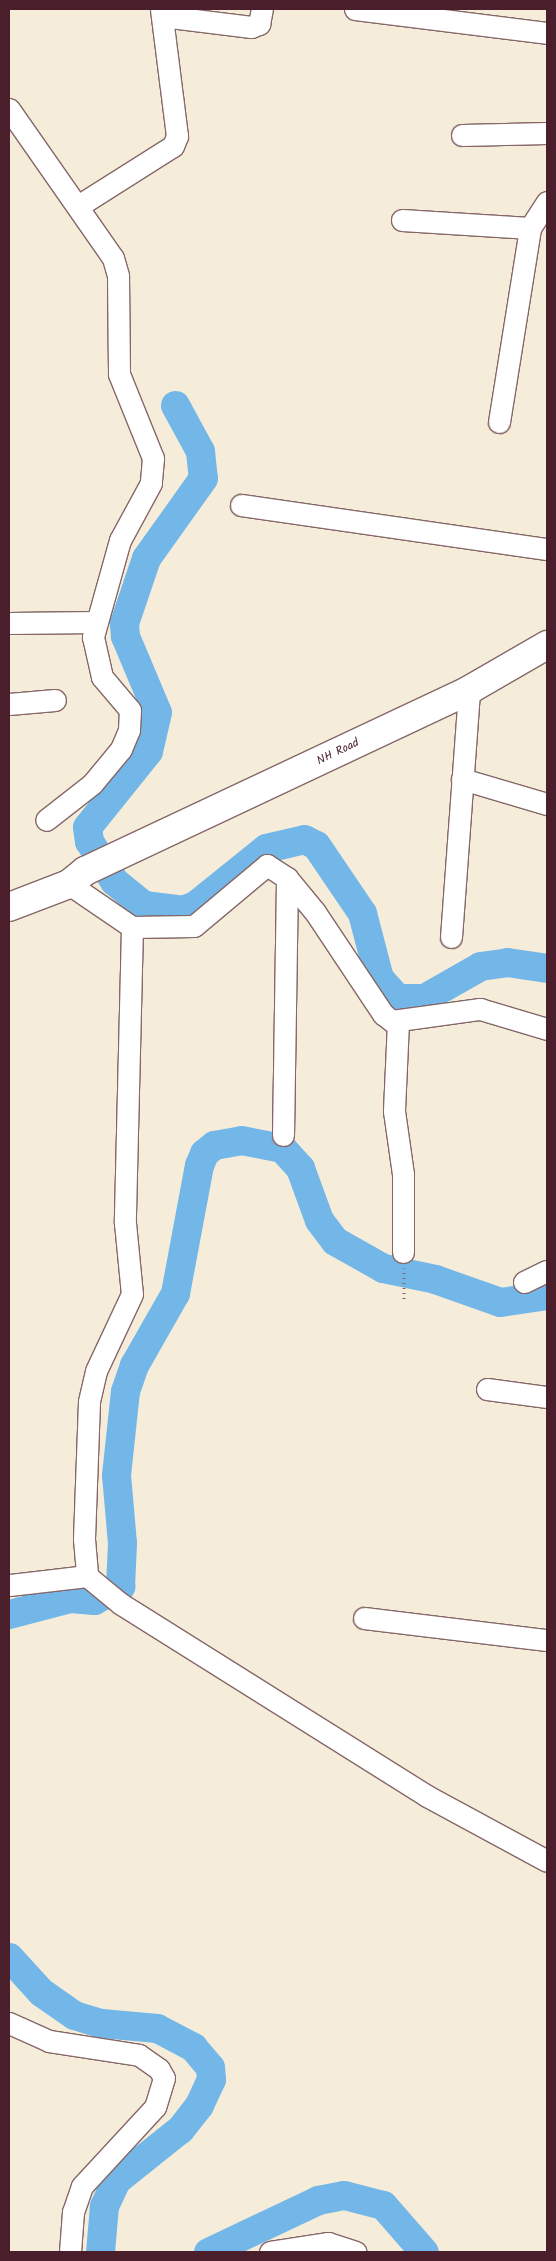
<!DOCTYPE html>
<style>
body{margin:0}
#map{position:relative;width:556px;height:2261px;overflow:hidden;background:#f5ecd9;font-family:Kalam,sans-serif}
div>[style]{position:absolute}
.river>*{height:29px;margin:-14.5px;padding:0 14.5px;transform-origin:14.5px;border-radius:14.5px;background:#73b7e9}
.path>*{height:3px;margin-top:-1.5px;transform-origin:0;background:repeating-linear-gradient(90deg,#866768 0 1px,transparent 0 5px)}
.roads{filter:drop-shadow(1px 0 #866768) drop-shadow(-1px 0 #866768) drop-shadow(0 1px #866768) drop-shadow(0 -1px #866768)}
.minor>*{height:21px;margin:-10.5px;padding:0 10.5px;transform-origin:10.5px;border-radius:10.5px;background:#fff}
.major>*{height:28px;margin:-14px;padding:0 14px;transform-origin:14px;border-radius:14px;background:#fff}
span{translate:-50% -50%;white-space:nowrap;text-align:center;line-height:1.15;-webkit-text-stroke:5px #fff;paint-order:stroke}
.street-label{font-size:12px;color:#4a1f2b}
.frame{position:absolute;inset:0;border:10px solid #4a1f2b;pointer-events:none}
</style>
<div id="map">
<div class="river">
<i style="left:175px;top:405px;width:52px;rotate:61.5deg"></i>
<i style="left:200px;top:451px;width:27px;rotate:84deg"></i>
<i style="left:203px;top:478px;width:98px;rotate:125.5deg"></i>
<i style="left:146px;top:558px;width:69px;rotate:108.7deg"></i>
<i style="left:124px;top:623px;width:13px;rotate:86deg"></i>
<i style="left:125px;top:636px;width:82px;rotate:67.2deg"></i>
<i style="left:157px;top:712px;width:40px;rotate:103deg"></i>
<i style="left:148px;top:751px;width:97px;rotate:128.8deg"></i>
<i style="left:87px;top:827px;width:14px;rotate:82deg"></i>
<i style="left:89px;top:841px;width:47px;rotate:58deg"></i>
<i style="left:114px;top:881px;width:38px;rotate:39deg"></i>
<i style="left:144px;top:905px;width:38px;rotate:7deg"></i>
<i style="left:182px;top:910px;width:14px;rotate:-21deg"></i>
<i style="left:195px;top:905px;width:91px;rotate:-38.8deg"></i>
<i style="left:266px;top:848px;width:39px;rotate:-13deg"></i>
<i style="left:304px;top:839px;width:13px;rotate:27deg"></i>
<i style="left:316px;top:845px;width:82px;rotate:55.9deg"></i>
<i style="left:362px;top:913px;width:67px;rotate:75.3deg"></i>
<i style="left:379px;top:978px;width:27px;rotate:48deg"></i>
<i style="left:397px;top:998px;width:27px"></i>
<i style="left:424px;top:998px;width:64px;rotate:-29.7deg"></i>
<i style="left:480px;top:966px;width:27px;rotate:-8deg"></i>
<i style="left:507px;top:962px;width:40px;rotate:8.5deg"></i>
<i style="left:9px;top:1614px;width:63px;rotate:-14.7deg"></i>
<i style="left:70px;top:1598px;width:24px;rotate:5deg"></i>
<i style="left:94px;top:1600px;width:30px;rotate:-28deg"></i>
<i style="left:120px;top:1586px;width:43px;rotate:-87.3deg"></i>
<i style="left:122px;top:1543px;width:68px;rotate:-95deg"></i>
<i style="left:116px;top:1475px;width:84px;rotate:-83.9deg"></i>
<i style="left:125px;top:1391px;width:28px;rotate:-71deg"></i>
<i style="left:134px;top:1365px;width:83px;rotate:-60.3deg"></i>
<i style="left:175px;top:1293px;width:130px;rotate:-79.4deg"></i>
<i style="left:199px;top:1165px;width:13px;rotate:-67deg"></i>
<i style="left:204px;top:1153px;width:13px;rotate:-39deg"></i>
<i style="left:214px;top:1145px;width:27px;rotate:-10deg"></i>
<i style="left:241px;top:1140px;width:42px;rotate:11deg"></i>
<i style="left:282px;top:1148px;width:27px;rotate:48deg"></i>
<i style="left:300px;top:1168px;width:55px;rotate:69.9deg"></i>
<i style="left:319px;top:1220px;width:26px;rotate:53deg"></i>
<i style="left:335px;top:1241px;width:55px;rotate:29.4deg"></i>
<i style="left:383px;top:1268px;width:53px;rotate:11.9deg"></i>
<i style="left:435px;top:1279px;width:69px;rotate:19.5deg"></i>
<i style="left:500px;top:1302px;width:48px;rotate:-8.5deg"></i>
<i style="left:9px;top:1957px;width:47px;rotate:47.6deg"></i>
<i style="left:41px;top:1992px;width:40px;rotate:34.9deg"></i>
<i style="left:74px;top:2015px;width:28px;rotate:17deg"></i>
<i style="left:101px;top:2023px;width:56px;rotate:5.1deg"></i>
<i style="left:157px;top:2028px;width:41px;rotate:27.8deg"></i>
<i style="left:193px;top:2047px;width:26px;rotate:50deg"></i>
<i style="left:210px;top:2067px;width:12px;rotate:85deg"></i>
<i style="left:211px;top:2079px;width:29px;rotate:115deg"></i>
<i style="left:199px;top:2105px;width:31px;rotate:128deg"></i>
<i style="left:180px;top:2129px;width:82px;rotate:141.4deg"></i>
<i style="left:116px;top:2180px;width:29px;rotate:115deg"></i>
<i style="left:104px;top:2206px;width:46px;rotate:95deg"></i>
<i style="left:208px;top:2252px;width:122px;rotate:-25.3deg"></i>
<i style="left:318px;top:2200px;width:26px;rotate:-11deg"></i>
<i style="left:344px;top:2195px;width:40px;rotate:14.4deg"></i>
<i style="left:383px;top:2205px;width:62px;rotate:48.9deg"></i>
</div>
<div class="path">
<i style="left:404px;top:1268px;width:34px;rotate:90deg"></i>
</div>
<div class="roads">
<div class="minor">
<i style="left:355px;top:9px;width:193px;rotate:7.1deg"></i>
<i style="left:162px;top:16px;width:90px;rotate:7deg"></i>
<i style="left:251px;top:27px;width:9px;rotate:-21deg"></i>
<i style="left:259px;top:24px;width:15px;rotate:-79deg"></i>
<i style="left:9px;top:109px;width:182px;rotate:55.1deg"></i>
<i style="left:113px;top:258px;width:19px;rotate:74deg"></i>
<i style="left:118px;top:276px;width:98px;rotate:89.4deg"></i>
<i style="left:119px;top:374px;width:91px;rotate:68deg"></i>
<i style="left:153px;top:458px;width:25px;rotate:95deg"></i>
<i style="left:151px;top:483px;width:65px;rotate:118.5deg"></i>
<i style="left:120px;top:540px;width:101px;rotate:105.6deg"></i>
<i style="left:93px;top:637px;width:41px;rotate:77.3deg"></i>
<i style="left:102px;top:677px;width:43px;rotate:49.7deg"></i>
<i style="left:130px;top:710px;width:20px;rotate:93deg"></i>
<i style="left:129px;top:730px;width:21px;rotate:113deg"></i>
<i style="left:121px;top:749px;width:45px;rotate:129.6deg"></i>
<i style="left:92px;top:784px;width:58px;rotate:142deg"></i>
<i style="left:462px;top:135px;width:85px;rotate:-1.3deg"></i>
<i style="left:78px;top:206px;width:112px;rotate:-32.3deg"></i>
<i style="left:173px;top:146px;width:11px;rotate:-68deg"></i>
<i style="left:177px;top:136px;width:128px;rotate:-97.2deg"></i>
<i style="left:402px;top:220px;width:128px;rotate:3.6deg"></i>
<i style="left:530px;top:228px;width:31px;rotate:-57deg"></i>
<i style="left:499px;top:422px;width:196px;rotate:-80.9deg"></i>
<i style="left:241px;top:505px;width:309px;rotate:8.2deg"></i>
<i style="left:9px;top:623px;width:88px;rotate:-0.7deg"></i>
<i style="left:9px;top:704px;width:46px;rotate:-5deg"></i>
<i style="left:462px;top:779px;width:89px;rotate:16.4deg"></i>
<i style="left:69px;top:884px;width:76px;rotate:34.3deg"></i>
<i style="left:132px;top:927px;width:296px;rotate:91.4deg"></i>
<i style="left:125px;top:1223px;width:71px;rotate:84.4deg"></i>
<i style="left:132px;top:1294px;width:85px;rotate:115.1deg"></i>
<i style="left:96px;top:1371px;width:32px;rotate:103deg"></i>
<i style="left:89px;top:1402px;width:137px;rotate:92.1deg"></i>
<i style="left:84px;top:1539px;width:37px;rotate:85deg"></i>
<i style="left:87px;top:1576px;width:44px;rotate:39.5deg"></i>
<i style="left:121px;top:1604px;width:361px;rotate:32.1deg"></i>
<i style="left:427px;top:1796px;width:136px;rotate:28.4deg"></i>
<i style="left:132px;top:927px;width:62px;rotate:-0.9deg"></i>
<i style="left:194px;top:926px;width:95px;rotate:-39.9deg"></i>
<i style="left:267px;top:865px;width:24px;rotate:33deg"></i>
<i style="left:287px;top:878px;width:44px;rotate:50.5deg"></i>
<i style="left:315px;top:912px;width:123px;rotate:56.3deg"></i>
<i style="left:383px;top:1014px;width:11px;rotate:38deg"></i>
<i style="left:392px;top:1021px;width:89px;rotate:-7.8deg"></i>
<i style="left:480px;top:1009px;width:70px;rotate:16.6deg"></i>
<i style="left:451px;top:937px;width:248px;rotate:-85.8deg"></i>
<i style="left:398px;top:1022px;width:89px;rotate:92.6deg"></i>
<i style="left:394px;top:1111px;width:64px;rotate:81.9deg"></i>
<i style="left:403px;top:1174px;width:78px;rotate:90deg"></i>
<i style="left:283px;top:1135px;width:257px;rotate:-89.1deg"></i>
<i style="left:524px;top:1282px;width:25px;rotate:-26deg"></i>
<i style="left:487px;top:1389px;width:61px;rotate:7.6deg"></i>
<i style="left:9px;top:1585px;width:79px;rotate:-6.6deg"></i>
<i style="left:364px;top:1618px;width:184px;rotate:6.9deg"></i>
<i style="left:9px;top:2023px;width:44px;rotate:24.2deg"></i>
<i style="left:49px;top:2041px;width:91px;rotate:8.8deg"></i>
<i style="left:139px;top:2055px;width:24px;rotate:35deg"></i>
<i style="left:159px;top:2069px;width:10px;rotate:61deg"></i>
<i style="left:164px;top:2078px;width:30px;rotate:107deg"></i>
<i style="left:155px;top:2107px;width:108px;rotate:132.7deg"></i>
<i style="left:82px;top:2186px;width:28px;rotate:109deg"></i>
<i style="left:73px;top:2212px;width:40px;rotate:94.3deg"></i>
<i style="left:270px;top:2252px;width:59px;rotate:-8.8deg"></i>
<i style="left:328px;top:2243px;width:29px;rotate:18deg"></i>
</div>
<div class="major">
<i style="left:9px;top:907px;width:64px;rotate:-21deg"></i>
<i style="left:69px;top:884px;width:21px;rotate:-39deg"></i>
<i style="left:85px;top:871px;width:425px;rotate:-25.2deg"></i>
<i style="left:469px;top:690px;width:90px;rotate:-30deg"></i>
</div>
</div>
<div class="street-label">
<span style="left:338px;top:752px;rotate:-26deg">NH Road</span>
</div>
<div class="frame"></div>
</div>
